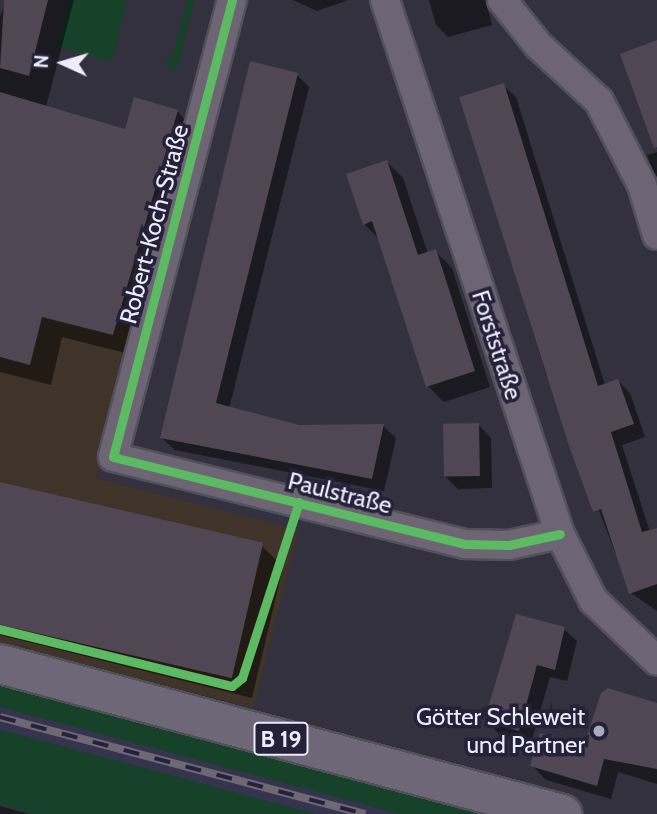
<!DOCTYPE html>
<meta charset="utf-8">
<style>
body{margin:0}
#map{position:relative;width:657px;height:814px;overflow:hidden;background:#32313d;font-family:Cabin,sans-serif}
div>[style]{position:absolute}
.built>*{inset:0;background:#36334f}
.industrial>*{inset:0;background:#403329}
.green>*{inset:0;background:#16422a}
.shadow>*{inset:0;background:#0007}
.building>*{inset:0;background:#514653;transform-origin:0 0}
.roads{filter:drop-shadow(2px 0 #51505b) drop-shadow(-2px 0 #51505b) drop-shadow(0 2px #51505b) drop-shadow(0 -2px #51505b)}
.street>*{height:28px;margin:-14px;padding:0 14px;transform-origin:14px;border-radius:14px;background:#6d6573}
.primary>*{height:38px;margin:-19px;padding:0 19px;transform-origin:19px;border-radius:19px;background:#6e6777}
.rail>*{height:8px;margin-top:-4px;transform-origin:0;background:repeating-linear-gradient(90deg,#242138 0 16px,#6d6874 0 32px);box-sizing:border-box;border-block:2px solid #6d6874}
.cycleway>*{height:9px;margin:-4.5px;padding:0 4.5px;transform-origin:4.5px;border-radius:4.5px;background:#5cba63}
.dots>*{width:19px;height:19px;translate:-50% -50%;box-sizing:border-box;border:4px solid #242138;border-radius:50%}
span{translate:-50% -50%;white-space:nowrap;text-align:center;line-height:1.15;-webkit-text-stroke:7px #242138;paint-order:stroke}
.shield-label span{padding:2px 5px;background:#242138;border:2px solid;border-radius:5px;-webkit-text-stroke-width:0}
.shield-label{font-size:23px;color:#edecfc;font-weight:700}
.street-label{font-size:24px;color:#edecfc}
.poi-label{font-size:24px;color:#edecfc}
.right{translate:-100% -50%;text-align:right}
.north{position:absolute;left:28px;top:28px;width:70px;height:70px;-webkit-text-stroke:5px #242138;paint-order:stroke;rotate:274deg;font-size:19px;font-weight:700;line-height:28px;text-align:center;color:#edecfc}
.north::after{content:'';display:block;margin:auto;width:24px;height:32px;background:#edecfc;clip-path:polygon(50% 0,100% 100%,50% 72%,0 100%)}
</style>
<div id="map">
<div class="built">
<i style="clip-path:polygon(0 707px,198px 758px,400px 814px,316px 814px,0 730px)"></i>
</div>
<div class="industrial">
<i style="clip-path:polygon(0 175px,165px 217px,96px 478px,299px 530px,253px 708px,0 643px)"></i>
</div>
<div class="green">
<i style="clip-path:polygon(70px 0,127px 0,112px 61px,58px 47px)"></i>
<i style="clip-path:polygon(187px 0,194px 0,178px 66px,170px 72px,165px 58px,172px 59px)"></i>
<i style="clip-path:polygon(0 686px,260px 754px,487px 814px,400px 814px,0 707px)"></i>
<i style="clip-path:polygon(0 730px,25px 736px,316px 814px,36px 814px,0 804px)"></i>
</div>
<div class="shadow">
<i style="clip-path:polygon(6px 0,74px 0,46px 107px,126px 131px,135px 100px,178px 112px,198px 133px,133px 355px,62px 337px,51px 385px,0 372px,0 17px)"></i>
<i style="clip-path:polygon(293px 0,348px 0,317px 11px)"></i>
<i style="clip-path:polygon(429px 0,485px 0,492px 25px,448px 37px,436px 25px)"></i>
<i style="clip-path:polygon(297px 75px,309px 87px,229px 409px,298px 427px,383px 426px,396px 438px,384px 491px,175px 450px,162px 438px)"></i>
<i style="clip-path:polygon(503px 85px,516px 97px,605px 385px,618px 381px,630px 393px,645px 437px,622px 445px,650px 532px,657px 529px,657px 611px,631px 593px,545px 371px,461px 98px)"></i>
<i style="clip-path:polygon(657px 152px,657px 184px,647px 155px)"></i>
<i style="clip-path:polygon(387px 162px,403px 178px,428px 254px,435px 251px,452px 268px,490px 387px,444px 402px,428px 386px,380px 240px,364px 224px)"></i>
<i style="clip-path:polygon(479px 425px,491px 438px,492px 488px,458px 489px,445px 476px)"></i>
<i style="clip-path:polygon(0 484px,262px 546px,283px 567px,252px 698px,0 635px)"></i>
<i style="clip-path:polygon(564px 629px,577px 641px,567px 681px,550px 677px,531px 743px,499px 734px,486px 721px)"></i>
<i style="clip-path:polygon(657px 709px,657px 784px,618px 772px,611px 799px,546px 780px,532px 765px,586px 748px)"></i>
<i style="clip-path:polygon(0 806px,29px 814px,0 814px)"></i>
</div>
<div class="building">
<i style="clip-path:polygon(4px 0,48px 0,29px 76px,0 68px)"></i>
<i style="clip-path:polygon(657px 40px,657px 147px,654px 148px,620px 54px)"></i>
<i style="clip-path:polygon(250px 61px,298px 73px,216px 403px,299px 425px,384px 424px,372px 479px,160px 438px)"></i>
<i style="clip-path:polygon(504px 83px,598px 386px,618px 379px,634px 424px,611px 432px,642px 532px,657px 528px,657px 584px,629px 594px,601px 509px,593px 512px,569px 446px,459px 97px)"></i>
<i style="clip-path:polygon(0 92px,125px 129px,134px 97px,178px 110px,113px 335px,42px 317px,30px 365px,0 357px)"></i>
<i style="clip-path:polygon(387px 160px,418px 255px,436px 249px,475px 371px,426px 387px,372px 221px,363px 225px,346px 174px)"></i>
<i style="left:479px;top:423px;width:53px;height:36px;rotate:89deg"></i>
<i style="left:0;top:482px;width:270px;height:139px;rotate:13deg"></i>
<i style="clip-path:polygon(516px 614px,565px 627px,555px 670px,537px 665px,519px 731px,484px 721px)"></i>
<i style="clip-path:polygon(608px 688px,657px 703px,657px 769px,604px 759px,597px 786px,530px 766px,540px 733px,584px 745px,601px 693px)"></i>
</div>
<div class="roads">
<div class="street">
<i style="left:232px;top:0;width:472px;rotate:104.6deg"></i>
<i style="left:113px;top:457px;width:363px;rotate:13.9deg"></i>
<i style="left:465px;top:544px;width:44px;rotate:1.3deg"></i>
<i style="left:509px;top:545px;width:52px;rotate:-12.2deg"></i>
<i style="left:385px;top:0;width:562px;rotate:71.86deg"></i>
<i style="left:560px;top:534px;width:74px;rotate:63.4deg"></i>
<i style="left:593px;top:600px;width:88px;rotate:43.6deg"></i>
<i style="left:502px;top:0;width:58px;rotate:51.3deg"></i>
<i style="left:538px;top:45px;width:83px;rotate:42.6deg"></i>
<i style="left:599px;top:101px;width:94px;rotate:62.9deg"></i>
<i style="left:642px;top:185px;width:52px;rotate:73.3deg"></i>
</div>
<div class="primary">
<i style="left:0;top:664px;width:582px;rotate:14.94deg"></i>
</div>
</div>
<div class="rail">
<i style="left:0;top:717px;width:378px;rotate:14.9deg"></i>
</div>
<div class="cycleway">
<i style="left:232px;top:0;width:472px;rotate:104.6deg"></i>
<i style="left:113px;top:457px;width:363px;rotate:13.9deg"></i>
<i style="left:465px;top:544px;width:44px;rotate:1.3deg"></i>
<i style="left:509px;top:545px;width:52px;rotate:-12.2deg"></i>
<i style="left:0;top:629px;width:239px;rotate:13.8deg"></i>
<i style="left:232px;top:686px;width:13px;rotate:-39deg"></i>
<i style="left:242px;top:678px;width:185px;rotate:-72.1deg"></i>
</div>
<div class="dots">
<i style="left:599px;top:731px;background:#acabb9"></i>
</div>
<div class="shield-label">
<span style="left:281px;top:739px">B 19</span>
</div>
<div class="street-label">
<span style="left:154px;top:224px;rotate:-75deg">Robert-Koch-Straße</span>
<span style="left:497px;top:345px;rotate:72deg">Forststraße</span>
<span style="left:340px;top:493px;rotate:14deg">Paulstraße</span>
</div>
<div class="poi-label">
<span class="right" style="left:585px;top:731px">Götter Schleweit<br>und Partner</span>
</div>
<div class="north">N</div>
</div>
